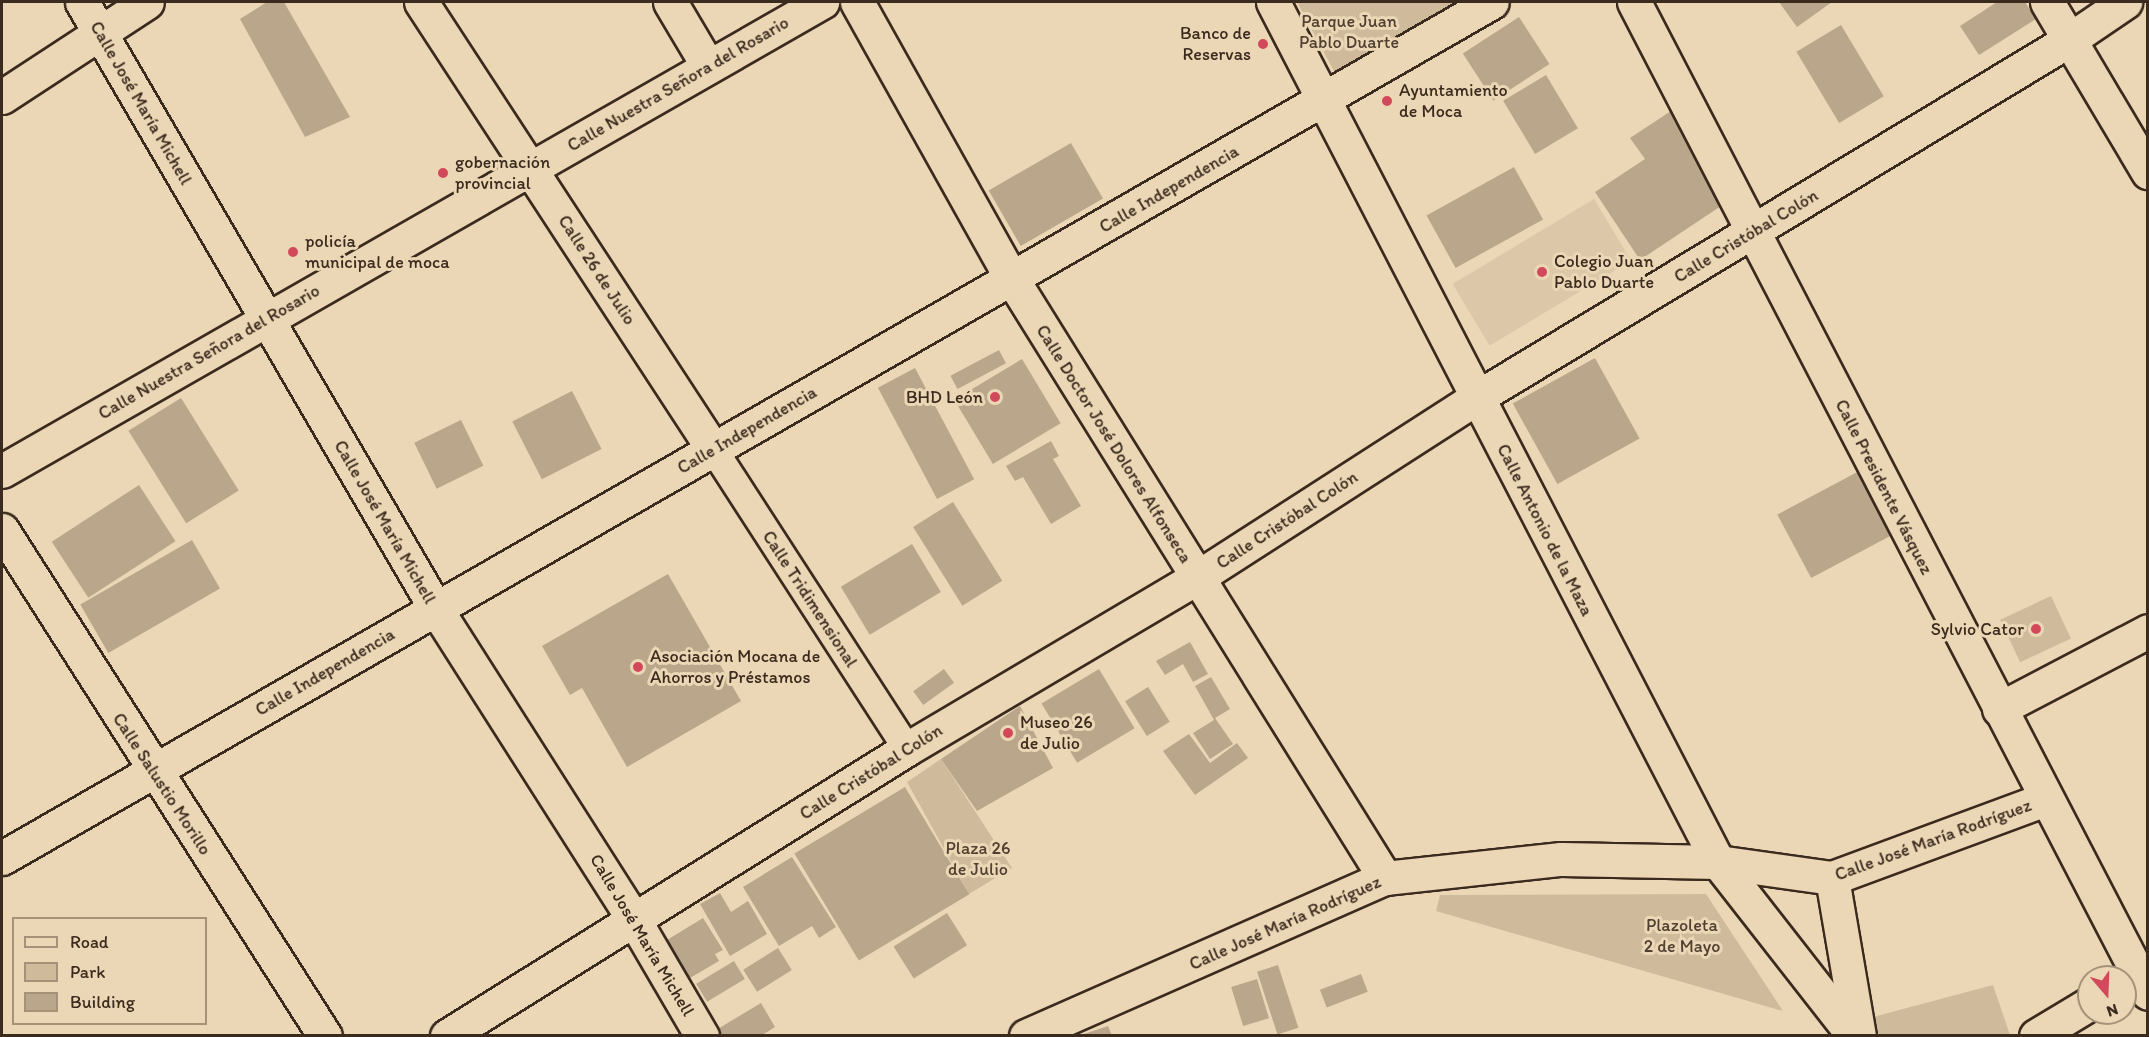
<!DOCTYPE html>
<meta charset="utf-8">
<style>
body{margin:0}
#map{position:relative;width:2149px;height:1037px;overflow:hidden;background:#ebd7b5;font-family:Itim,sans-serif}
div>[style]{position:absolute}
.built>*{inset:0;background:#dcc8a8;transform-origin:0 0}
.green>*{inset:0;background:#cfbb9c;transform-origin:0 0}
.building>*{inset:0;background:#baa68b;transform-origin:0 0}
.roads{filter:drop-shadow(2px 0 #3b2a1e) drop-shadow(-2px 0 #3b2a1e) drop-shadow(0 2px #3b2a1e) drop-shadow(0 -2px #3b2a1e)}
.pedestrian>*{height:27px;margin:-13.5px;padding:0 13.5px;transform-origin:13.5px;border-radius:13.5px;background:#ebd7b5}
.minor>*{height:33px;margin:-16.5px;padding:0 16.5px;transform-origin:16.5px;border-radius:16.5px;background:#ebd7b5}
.dots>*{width:16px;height:16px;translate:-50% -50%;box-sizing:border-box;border:3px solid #ebd7b5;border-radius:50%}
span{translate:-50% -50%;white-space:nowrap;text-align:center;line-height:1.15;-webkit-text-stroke:6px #ebd7b5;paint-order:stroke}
.park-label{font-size:18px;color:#514031}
.poi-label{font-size:18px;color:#3b2a1e}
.right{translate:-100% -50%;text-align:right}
.left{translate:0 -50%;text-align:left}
.street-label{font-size:18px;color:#3b2a1e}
.frame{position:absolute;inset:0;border:3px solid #3b2a1e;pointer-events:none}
.legend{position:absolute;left:12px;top:917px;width:195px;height:108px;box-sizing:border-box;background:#ebd7b5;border:2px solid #a59279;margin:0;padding:8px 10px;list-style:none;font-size:18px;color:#3b2a1e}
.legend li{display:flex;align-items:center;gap:12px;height:30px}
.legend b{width:30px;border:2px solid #a59279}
.north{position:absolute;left:2077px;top:965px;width:60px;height:60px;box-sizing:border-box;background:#ebd7b5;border:2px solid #a59279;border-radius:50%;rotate:161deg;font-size:16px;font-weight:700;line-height:24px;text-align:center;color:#3b2a1e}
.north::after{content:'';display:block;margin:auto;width:21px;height:27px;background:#d1495b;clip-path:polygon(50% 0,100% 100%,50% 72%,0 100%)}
</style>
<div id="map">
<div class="built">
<i style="left:1594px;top:199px;width:72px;height:165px;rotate:59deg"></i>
</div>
<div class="green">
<i style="clip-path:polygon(1297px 2px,1465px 2px,1336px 75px)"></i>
<i style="left:2051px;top:596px;width:47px;height:56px;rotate:65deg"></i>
<i style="clip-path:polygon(941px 759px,1012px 868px,969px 894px,907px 782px)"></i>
<i style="clip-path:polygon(1706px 894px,1783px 1011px,1436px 911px,1440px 895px)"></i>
<i style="clip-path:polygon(1993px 985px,2010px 1035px,1882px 1036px,1875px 1031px,1873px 1017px)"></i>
</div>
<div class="building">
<i style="clip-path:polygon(267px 2px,284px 2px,350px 117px,305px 137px,240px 19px)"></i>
<i style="clip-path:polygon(1779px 2px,1832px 2px,1797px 27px)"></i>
<i style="clip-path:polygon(1997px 2px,2025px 2px,2036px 19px,1979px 55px,1960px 26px)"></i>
<i style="left:1519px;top:17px;width:56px;height:67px;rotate:57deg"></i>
<i style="left:1841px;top:25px;width:83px;height:52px;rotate:59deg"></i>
<i style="left:1546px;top:75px;width:62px;height:50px;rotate:59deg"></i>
<i style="clip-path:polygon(1671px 111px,1730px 200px,1640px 260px,1595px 192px,1645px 159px,1630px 138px)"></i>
<i style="left:1071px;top:143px;width:64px;height:95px;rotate:60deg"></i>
<i style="left:1514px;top:167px;width:60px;height:100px;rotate:61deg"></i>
<i style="left:999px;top:350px;width:15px;height:55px;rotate:62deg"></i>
<i style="left:1595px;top:358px;width:92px;height:94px;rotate:61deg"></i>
<i style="left:1022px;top:359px;width:75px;height:79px;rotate:59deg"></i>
<i style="left:915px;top:368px;width:126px;height:42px;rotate:62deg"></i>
<i style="left:572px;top:391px;width:65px;height:67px;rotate:63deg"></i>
<i style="left:181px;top:398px;width:109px;height:62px;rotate:58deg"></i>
<i style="left:461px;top:420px;width:51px;height:52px;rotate:64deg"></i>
<i style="clip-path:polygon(1051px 441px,1059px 456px,1053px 459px,1081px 506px,1051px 524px,1023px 477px,1015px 481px,1006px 466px)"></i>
<i style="left:1863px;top:469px;width:72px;height:97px;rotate:62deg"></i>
<i style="left:139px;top:485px;width:67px;height:104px;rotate:57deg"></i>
<i style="left:953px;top:502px;width:93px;height:47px;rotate:58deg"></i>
<i style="left:192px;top:540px;width:56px;height:129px;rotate:60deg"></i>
<i style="left:912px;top:544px;width:56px;height:83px;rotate:59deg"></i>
<i style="clip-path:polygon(668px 574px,741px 701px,627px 767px,582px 688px,570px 695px,542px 646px)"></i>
<i style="clip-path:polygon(1190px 642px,1208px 674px,1193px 682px,1183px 664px,1165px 675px,1156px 661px)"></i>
<i style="left:944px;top:669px;width:17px;height:38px;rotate:54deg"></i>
<i style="left:1099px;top:669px;width:69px;height:67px;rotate:59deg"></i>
<i style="clip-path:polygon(1211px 677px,1230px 709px,1215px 718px,1233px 744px,1210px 759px,1193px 733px,1214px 720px,1195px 686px)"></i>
<i style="left:1148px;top:687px;width:41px;height:27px;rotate:58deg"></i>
<i style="clip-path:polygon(1020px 706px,1053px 768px,977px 811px,941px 759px)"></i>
<i style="clip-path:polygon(1189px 734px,1210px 763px,1237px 743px,1248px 758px,1195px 795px,1163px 751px)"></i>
<i style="left:905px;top:787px;width:125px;height:129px;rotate:59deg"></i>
<i style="clip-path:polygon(792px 857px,836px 927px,819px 938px,812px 926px,779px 946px,743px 887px)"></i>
<i style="clip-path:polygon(720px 893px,731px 912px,748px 901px,767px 934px,730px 956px,700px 904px)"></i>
<i style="left:947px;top:913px;width:38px;height:63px;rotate:58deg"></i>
<i style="clip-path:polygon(703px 918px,723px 950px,715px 954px,719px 961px,690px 978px,667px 940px)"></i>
<i style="left:778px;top:948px;width:26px;height:41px;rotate:58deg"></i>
<i style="left:734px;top:961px;width:21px;height:44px;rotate:59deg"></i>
<i style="left:1278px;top:965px;width:66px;height:22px;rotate:72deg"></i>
<i style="left:1361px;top:974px;width:19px;height:44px;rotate:69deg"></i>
<i style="left:1257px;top:979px;width:41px;height:27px;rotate:73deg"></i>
<i style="clip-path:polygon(761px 1003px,775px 1027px,761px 1036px,720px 1036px,716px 1030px)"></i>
<i style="clip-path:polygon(1108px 1026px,1112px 1036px,1081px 1036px,1081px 1035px)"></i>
</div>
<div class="roads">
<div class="pedestrian">
<i style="left:713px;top:449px;width:357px;rotate:57.1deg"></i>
</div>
<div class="minor">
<i style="left:82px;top:2px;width:703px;rotate:59.75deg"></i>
<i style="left:436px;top:609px;width:366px;rotate:57.5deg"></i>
<i style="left:633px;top:918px;width:137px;rotate:59.7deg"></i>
<i style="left:421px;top:2px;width:534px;rotate:56.85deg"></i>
<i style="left:670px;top:2px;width:74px;rotate:59.3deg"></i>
<i style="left:857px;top:2px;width:317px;rotate:60.8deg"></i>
<i style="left:1012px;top:279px;width:706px;rotate:58.09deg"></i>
<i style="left:1273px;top:2px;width:968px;rotate:62.64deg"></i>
<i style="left:1718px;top:862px;width:221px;rotate:52deg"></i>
<i style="left:1634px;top:2px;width:1116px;rotate:62.59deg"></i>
<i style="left:2047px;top:2px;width:198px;rotate:59.3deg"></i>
<i style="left:2px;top:97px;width:173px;rotate:-33.2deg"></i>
<i style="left:2px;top:471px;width:945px;rotate:-29.77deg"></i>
<i style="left:2px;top:530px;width:600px;rotate:57.45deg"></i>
<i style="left:1999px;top:709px;width:168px;rotate:-27.6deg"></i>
<i style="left:2px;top:858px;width:1718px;rotate:-29.88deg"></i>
<i style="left:1832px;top:878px;width:160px;rotate:80.3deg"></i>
<i style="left:447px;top:1036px;width:542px;rotate:-31.96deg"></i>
<i style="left:907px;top:749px;width:338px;rotate:-30.6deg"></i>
<i style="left:1198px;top:577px;width:331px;rotate:-32.8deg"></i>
<i style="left:1476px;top:398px;width:693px;rotate:-31.12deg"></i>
<i style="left:2069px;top:40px;width:68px;rotate:-34.2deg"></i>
<i style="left:1026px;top:1036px;width:392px;rotate:-23.8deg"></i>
<i style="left:1385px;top:878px;width:177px;rotate:-6.2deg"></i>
<i style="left:1561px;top:859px;width:157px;rotate:1.1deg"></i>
<i style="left:1718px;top:862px;width:115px;rotate:8deg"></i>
<i style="left:1832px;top:878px;width:227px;rotate:-20.3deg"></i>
<i style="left:2036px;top:1036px;width:62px;rotate:-31.1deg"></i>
</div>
</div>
<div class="dots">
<i style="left:1263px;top:44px;background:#d1495b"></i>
<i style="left:1387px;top:101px;background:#d1495b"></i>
<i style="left:443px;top:173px;background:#d1495b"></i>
<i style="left:293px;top:252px;background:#d1495b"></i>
<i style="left:1542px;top:272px;background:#d1495b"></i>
<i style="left:995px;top:397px;background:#d1495b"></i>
<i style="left:2036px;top:629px;background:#d1495b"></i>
<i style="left:638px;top:667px;background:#d1495b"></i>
<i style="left:1008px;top:733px;background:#d1495b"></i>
</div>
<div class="park-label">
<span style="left:1349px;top:32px">Parque Juan<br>Pablo Duarte</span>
<span style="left:978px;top:859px">Plaza 26<br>de Julio</span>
<span style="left:1682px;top:936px">Plazoleta<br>2 de Mayo</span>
</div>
<div class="poi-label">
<span class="right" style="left:1251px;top:44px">Banco de<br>Reservas</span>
<span class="left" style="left:1399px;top:101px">Ayuntamiento<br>de Moca</span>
<span class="left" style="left:455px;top:173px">gobernación<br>provincial</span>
<span class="left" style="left:305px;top:252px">policía<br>municipal de moca</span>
<span class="left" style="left:1554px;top:272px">Colegio Juan<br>Pablo Duarte</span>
<span class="right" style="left:983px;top:397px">BHD León</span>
<span class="right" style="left:2024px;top:629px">Sylvio Cator</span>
<span class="left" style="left:650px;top:667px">Asociación Mocana de<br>Ahorros y Préstamos</span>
<span class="left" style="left:1020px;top:733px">Museo 26<br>de Julio</span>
</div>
<div class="street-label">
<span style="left:678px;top:84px;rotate:-30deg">Calle Nuestra Señora del Rosario</span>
<span style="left:141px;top:103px;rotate:60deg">Calle José María Michell</span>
<span style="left:1169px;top:189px;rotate:-30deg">Calle Independencia</span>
<span style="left:1746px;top:236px;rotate:-31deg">Calle Cristóbal Colón</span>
<span style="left:597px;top:270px;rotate:57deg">Calle 26 de Julio</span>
<span style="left:209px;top:352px;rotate:-30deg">Calle Nuestra Señora del Rosario</span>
<span style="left:747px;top:430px;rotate:-30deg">Calle Independencia</span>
<span style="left:1114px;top:444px;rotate:58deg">Calle Doctor José Dolores Alfonseca</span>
<span style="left:1884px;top:487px;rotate:63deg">Calle Presidente Vásquez</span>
<span style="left:1287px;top:520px;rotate:-33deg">Calle Cristóbal Colón</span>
<span style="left:385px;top:522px;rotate:60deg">Calle José María Michell</span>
<span style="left:1545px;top:530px;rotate:63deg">Calle Antonio de la Maza</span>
<span style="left:810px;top:599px;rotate:57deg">Calle Tridimensional</span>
<span style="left:325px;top:672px;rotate:-30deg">Calle Independencia</span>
<span style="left:871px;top:772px;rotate:-32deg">Calle Cristóbal Colón</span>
<span style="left:162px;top:784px;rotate:57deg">Calle Salustio Morillo</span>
<span style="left:1933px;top:840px;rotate:-20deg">Calle José María Rodríguez</span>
<span style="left:1285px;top:923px;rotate:-24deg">Calle José María Rodríguez</span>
<span style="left:642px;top:935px;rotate:59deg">Calle José María Michell</span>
</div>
<div class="frame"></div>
<ul class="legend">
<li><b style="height:8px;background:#ebd7b5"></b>Road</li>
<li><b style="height:16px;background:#cfbb9c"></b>Park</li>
<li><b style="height:16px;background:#baa68b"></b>Building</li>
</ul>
<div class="north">N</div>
</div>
